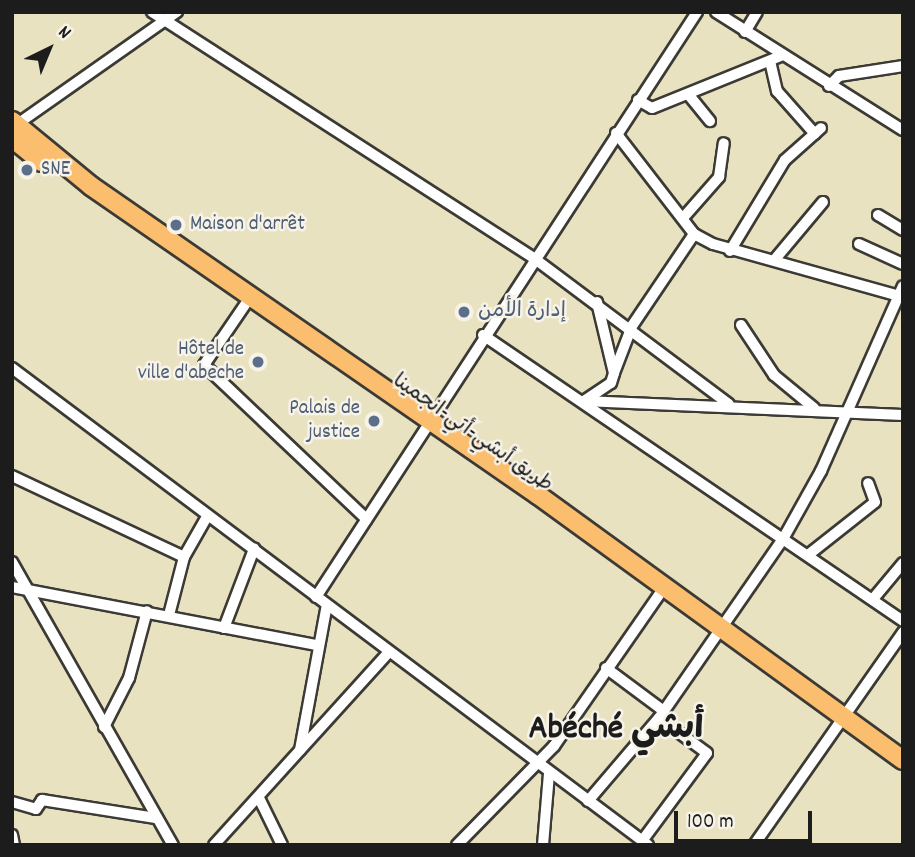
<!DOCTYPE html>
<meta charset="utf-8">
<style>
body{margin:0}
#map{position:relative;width:915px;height:857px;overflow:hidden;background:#e9e2c1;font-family:Dekko,"Playpen Sans Arabic",sans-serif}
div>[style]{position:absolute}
.roads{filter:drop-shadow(2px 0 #3b3a35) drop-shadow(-2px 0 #3b3a35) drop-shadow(0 2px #3b3a35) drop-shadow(0 -2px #3b3a35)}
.minor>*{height:10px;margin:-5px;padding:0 5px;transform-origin:5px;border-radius:5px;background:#fff}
.trunk>*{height:18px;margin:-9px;padding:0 9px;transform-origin:9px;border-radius:9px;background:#fbbd6e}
.dots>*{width:19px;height:19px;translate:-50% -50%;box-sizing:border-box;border:4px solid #f7f3e8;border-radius:50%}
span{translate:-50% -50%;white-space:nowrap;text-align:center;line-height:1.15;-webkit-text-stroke:5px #f7f3e8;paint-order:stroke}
.service-label{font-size:21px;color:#4e5e75}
.left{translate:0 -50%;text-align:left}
.right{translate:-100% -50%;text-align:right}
.street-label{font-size:21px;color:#1c1c1c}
.town-label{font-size:35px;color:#1c1c1c;font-weight:700}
.frame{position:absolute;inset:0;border:14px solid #1c1c1c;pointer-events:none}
.north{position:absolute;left:14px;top:14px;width:70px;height:70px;-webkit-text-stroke:5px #f7f3e8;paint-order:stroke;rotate:43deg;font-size:19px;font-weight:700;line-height:28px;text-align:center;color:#1c1c1c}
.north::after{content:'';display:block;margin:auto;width:24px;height:32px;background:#1c1c1c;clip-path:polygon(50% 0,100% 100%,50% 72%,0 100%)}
.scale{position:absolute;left:674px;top:811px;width:138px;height:32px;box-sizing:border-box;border:4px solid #1c1c1c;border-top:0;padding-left:9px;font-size:21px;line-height:24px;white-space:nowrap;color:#1c1c1c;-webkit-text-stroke:5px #f7f3e8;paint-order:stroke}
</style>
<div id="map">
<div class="roads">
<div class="minor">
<i style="left:152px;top:12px;width:456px;rotate:32.8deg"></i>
<i style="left:535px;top:259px;width:242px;rotate:36.8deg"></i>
<i style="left:716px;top:12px;width:221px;rotate:32.3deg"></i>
<i style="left:745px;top:32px;width:23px;rotate:-59deg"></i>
<i style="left:770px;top:61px;width:31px;rotate:77deg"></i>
<i style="left:777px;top:91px;width:57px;rotate:48.5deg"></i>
<i style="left:829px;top:86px;width:14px;rotate:-45deg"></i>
<i style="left:839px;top:76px;width:65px;rotate:-8.9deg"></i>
<i style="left:688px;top:94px;width:35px;rotate:51deg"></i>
<i style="left:638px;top:100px;width:16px;rotate:30deg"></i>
<i style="left:652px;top:108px;width:139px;rotate:-22deg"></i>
<i style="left:16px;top:125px;width:197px;rotate:-35.1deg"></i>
<i style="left:616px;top:133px;width:128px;rotate:52.3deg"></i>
<i style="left:694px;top:234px;width:21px;rotate:28deg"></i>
<i style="left:713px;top:244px;width:193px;rotate:15.6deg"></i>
<i style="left:878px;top:215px;width:29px;rotate:31deg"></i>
<i style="left:683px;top:218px;width:55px;rotate:-48.7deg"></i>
<i style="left:719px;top:177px;width:34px;rotate:-82deg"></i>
<i style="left:859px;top:244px;width:48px;rotate:24.4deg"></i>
<i style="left:730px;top:251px;width:106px;rotate:-58.9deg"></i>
<i style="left:785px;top:160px;width:48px;rotate:-41.6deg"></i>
<i style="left:776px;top:258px;width:73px;rotate:-50deg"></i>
<i style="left:251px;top:296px;width:83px;rotate:124.3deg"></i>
<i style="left:204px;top:365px;width:224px;rotate:43.5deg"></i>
<i style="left:741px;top:325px;width:60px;rotate:56.6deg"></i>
<i style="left:774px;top:375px;width:52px;rotate:39.5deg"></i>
<i style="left:483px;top:335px;width:508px;rotate:34.25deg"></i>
<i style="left:12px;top:368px;width:795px;rotate:36.87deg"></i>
<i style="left:614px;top:373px;width:50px;rotate:-69deg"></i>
<i style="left:632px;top:326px;width:111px;rotate:-56deg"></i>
<i style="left:584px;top:401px;width:319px;rotate:2.5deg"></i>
<i style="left:584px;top:401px;width:32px;rotate:-34deg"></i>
<i style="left:611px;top:383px;width:10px;rotate:-73deg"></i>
<i style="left:614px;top:373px;width:73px;rotate:-103.5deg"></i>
<i style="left:12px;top:476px;width:190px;rotate:25.2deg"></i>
<i style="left:184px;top:557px;width:48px;rotate:-60.3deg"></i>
<i style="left:808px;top:555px;width:85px;rotate:-38.3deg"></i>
<i style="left:875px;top:502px;width:20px;rotate:-110deg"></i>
<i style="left:12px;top:562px;width:326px;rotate:60.4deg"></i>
<i style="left:12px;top:587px;width:309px;rotate:10.8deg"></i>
<i style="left:316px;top:597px;width:698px;rotate:-56.92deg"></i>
<i style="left:873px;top:599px;width:47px;rotate:-50.2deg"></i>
<i style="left:169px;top:615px;width:60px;rotate:-75.5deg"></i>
<i style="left:224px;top:628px;width:85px;rotate:-69.2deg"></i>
<i style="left:606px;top:668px;width:72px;rotate:36.6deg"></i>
<i style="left:104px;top:727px;width:55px;rotate:-63deg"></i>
<i style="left:129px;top:678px;width:69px;rotate:-75deg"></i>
<i style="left:300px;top:750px;width:147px;rotate:-79.5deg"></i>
<i style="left:259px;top:798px;width:52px;rotate:63.9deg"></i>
<i style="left:588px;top:801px;width:109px;rotate:-49.5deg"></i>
<i style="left:659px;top:718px;width:218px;rotate:-55.3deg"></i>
<i style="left:783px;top:539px;width:78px;rotate:-60.8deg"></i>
<i style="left:821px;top:471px;width:202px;rotate:-66.1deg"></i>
<i style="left:12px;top:802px;width:25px;rotate:16deg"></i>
<i style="left:36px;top:809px;width:11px;rotate:-56deg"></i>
<i style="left:42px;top:800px;width:115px;rotate:9deg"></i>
<i style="left:12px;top:835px;width:10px;rotate:79deg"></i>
<i style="left:642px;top:841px;width:109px;rotate:-53.5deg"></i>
<i style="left:707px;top:753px;width:59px;rotate:-143.9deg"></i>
<i style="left:214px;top:845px;width:261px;rotate:-47.8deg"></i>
<i style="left:457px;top:845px;width:139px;rotate:-45.6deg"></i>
<i style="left:554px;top:746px;width:193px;rotate:-55.2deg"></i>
<i style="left:543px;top:845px;width:72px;rotate:-85.2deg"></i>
<i style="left:754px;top:845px;width:260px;rotate:-55deg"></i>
</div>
<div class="trunk">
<i style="left:12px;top:121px;width:102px;rotate:39.4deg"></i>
<i style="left:91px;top:186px;width:543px;rotate:34.66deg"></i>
<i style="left:538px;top:495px;width:451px;rotate:36deg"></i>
<i style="left:12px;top:138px;width:38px;rotate:39deg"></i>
</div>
</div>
<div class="dots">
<i style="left:27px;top:170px;background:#5c6f8a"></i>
<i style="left:176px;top:225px;background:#5c6f8a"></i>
<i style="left:464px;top:312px;background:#5c6f8a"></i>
<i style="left:258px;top:362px;background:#5c6f8a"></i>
<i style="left:374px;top:421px;background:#5c6f8a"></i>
</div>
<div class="service-label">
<span class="left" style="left:41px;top:170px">SNE</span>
<span class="left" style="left:190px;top:225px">Maison d'arrêt</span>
<span class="left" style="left:478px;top:312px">إدارة الأمن</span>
<span class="right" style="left:244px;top:362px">Hôtel de<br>ville d'abeche</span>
<span class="right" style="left:360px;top:421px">Palais de<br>justice</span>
</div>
<div class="street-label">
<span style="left:472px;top:434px;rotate:35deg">طريق أبشي-أتي-انجمينا</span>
</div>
<div class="town-label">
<span style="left:616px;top:730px">Abéché أبشي</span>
</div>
<div class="frame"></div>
<div class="north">N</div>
<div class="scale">100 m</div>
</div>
